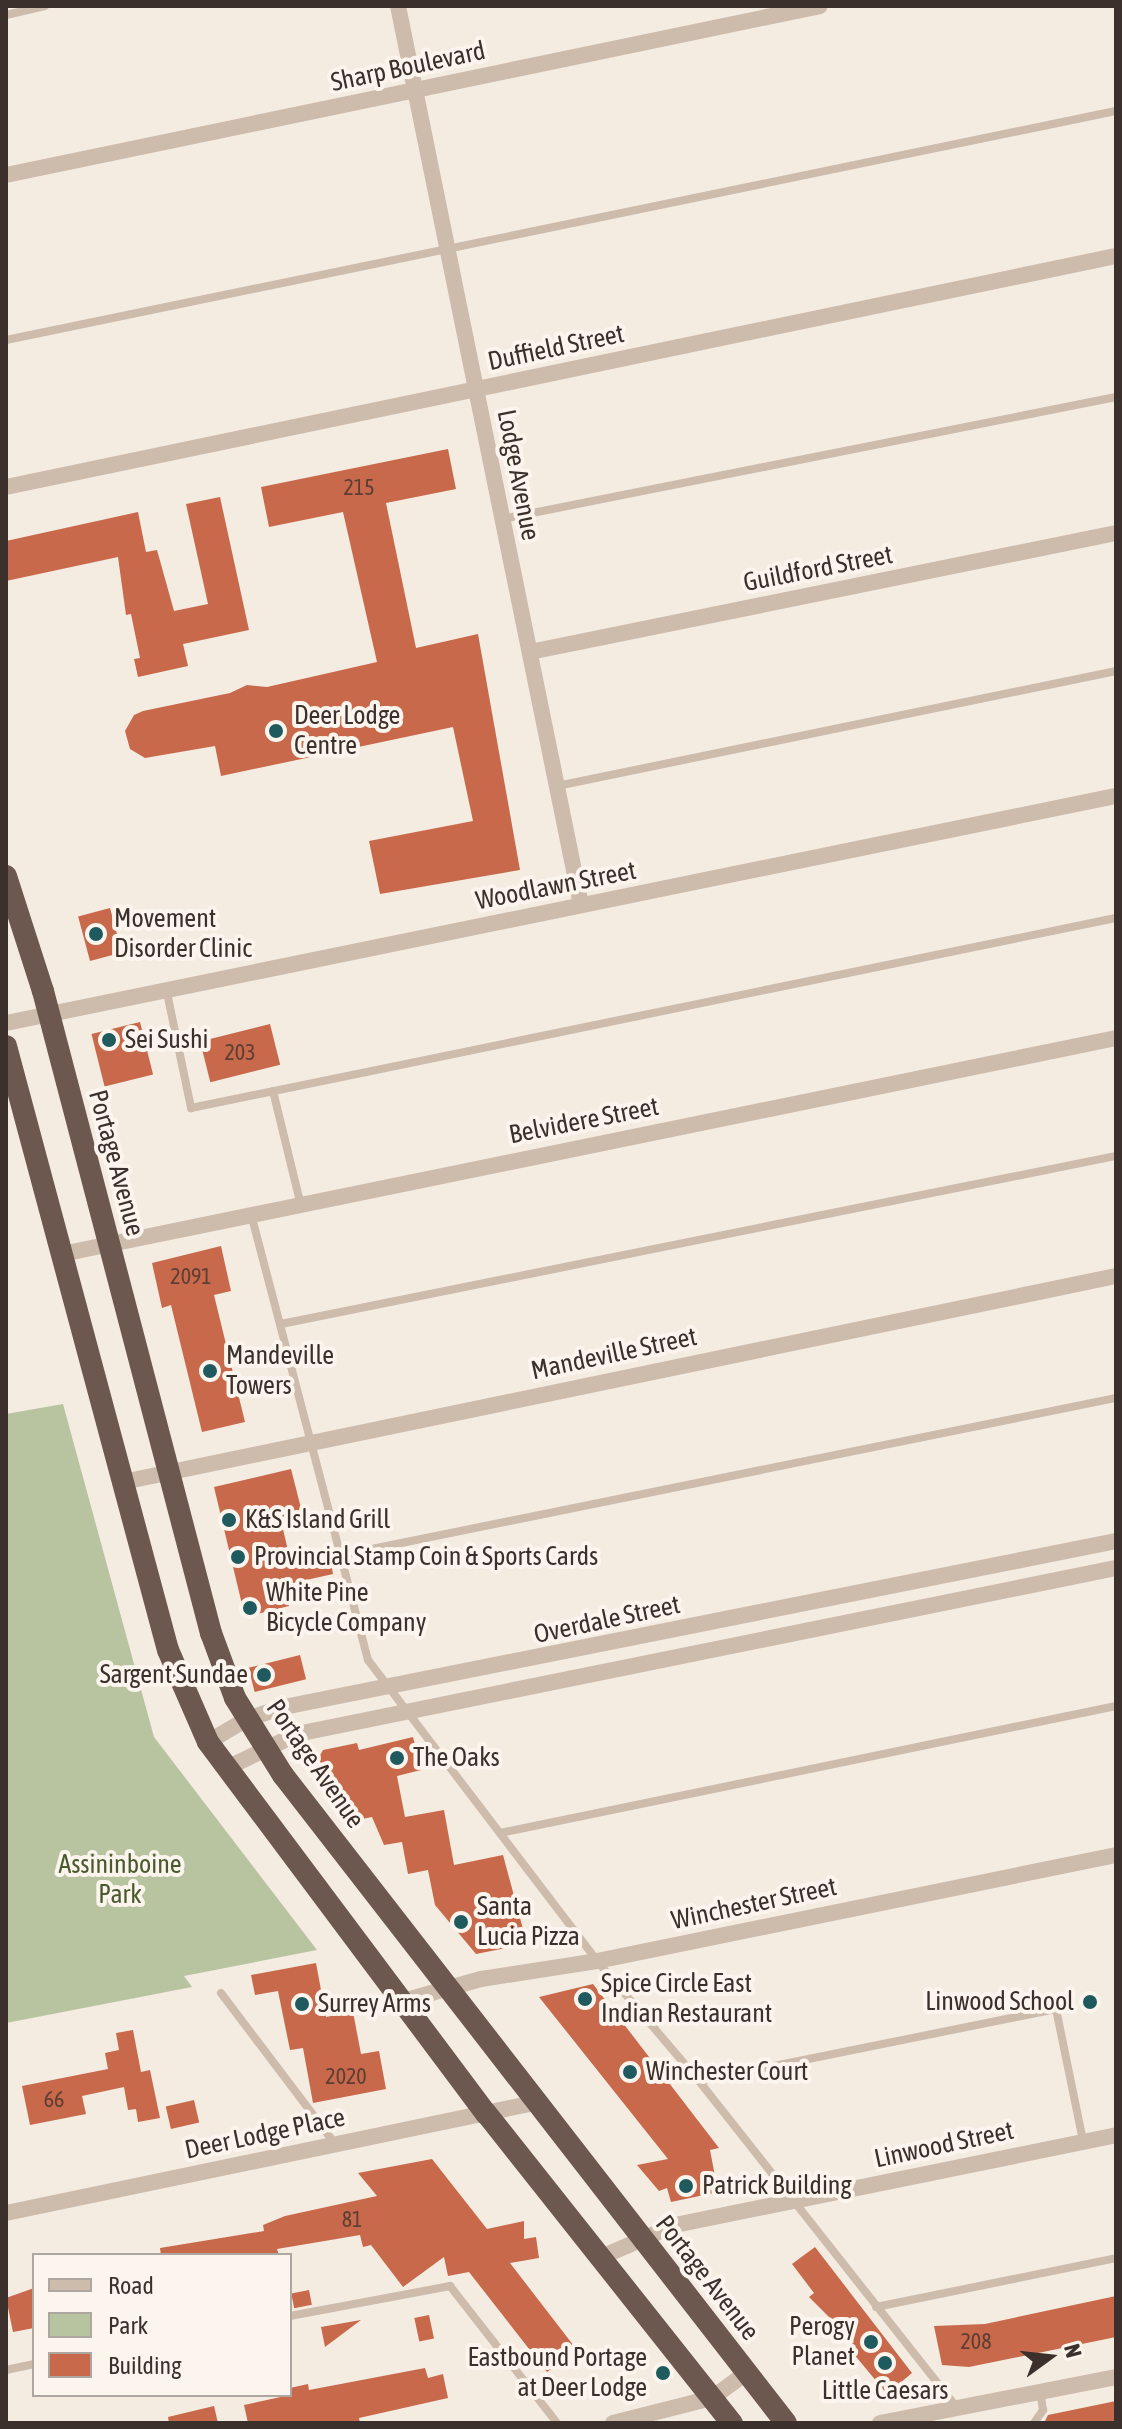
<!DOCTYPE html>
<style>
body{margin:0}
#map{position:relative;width:1122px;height:2429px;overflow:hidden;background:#f4ebe1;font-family:"Asap Condensed",sans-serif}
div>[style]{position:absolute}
.green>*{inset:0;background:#b8c4a0}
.building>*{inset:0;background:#c8694b;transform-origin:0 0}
.service>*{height:8px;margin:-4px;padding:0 4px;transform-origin:4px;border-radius:4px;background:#cdbbac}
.minor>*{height:16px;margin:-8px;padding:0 8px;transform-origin:8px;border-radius:8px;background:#cdbbac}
.trunk>*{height:22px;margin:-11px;padding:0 11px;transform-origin:11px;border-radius:11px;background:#6c584f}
.dots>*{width:22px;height:22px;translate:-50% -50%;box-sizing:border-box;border:4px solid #fbf5ee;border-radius:50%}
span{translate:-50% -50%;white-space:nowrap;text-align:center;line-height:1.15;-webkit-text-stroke:8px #fbf5ee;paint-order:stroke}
.number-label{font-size:22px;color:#5e3e33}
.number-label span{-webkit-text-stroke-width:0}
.street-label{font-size:26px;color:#3b302b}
.poi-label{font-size:26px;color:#3b302b}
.left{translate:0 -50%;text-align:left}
.right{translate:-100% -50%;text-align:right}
.park-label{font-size:26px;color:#4a5a2e}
.frame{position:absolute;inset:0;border:8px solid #3b302b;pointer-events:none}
.legend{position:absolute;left:32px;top:2253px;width:260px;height:144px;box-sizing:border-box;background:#fbf5ee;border:2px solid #aea6a0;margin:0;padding:10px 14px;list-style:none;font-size:24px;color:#3b302b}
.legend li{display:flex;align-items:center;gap:16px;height:40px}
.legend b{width:40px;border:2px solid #aea6a0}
.north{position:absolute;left:1010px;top:2317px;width:80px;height:80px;-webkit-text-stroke:6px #fbf5ee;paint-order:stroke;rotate:75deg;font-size:22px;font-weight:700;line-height:32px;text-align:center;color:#3b302b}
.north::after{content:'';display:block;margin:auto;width:28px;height:36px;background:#3b302b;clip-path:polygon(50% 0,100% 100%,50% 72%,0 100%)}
</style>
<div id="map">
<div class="green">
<i style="clip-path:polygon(63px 1404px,154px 1737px,317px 1950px,184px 1976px,192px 1987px,6px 2023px,6px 1414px)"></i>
</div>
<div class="building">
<i style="clip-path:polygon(448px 449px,456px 489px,386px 503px,416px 648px,478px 634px,520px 870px,380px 894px,369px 841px,473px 821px,453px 727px,221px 776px,215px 746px,145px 758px,130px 749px,125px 731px,134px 715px,143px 711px,230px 693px,247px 685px,267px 687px,377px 662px,343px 512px,269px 527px,261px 487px)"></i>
<i style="clip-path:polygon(220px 497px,249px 630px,183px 644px,188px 666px,138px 677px,134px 659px,140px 658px,131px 614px,126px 615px,118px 557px,6px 581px,6px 541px,138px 512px,146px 552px,157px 550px,174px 611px,208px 604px,186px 504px)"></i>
<i style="left:110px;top:908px;width:46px;height:33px;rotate:75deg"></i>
<i style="left:140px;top:1022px;width:54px;height:50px;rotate:76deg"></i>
<i style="left:270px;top:1024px;width:42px;height:72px;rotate:76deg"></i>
<i style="clip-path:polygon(221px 1246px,231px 1291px,214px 1295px,245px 1422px,202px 1432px,171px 1305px,162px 1308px,152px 1263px)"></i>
<i style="clip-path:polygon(291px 1469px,303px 1516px,281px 1521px,292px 1567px,330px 1558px,333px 1574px,284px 1585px,289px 1606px,245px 1617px,214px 1487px)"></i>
<i style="left:300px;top:1655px;width:25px;height:53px;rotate:76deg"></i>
<i style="clip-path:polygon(413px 1737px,421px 1770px,397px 1776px,405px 1817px,444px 1810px,454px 1865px,503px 1855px,527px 1944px,476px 1954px,435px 1905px,428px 1870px,408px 1874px,402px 1842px,384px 1845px,372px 1817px,362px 1819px,318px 1759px,323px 1750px,357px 1743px,359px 1750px)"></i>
<i style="clip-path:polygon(316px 1963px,326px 2017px,353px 2012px,361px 2054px,379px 2051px,386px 2089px,313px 2103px,303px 2048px,290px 2050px,278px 1991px,255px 1995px,251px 1975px)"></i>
<i style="clip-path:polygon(593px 1984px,719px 2148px,710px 2150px,718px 2192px,671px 2202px,667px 2188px,659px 2191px,637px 2165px,668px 2159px,539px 1997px)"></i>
<i style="clip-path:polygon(133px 2030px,141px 2072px,150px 2070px,160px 2118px,138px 2122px,136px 2109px,128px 2110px,124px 2087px,82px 2096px,86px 2114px,30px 2125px,22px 2086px,108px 2069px,105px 2053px,119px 2050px,116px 2033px)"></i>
<i style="left:194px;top:2100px;width:23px;height:29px;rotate:77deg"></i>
<i style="clip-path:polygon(432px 2159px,487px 2229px,524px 2221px,524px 2239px,536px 2237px,539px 2258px,510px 2263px,577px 2350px,547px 2372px,469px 2272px,448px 2276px,444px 2257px,403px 2287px,371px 2245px,363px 2247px,360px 2235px,277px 2249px,279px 2255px,161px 2255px,160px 2248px,264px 2231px,263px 2225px,285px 2216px,377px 2196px,358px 2173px)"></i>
<i style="clip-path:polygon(815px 2247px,912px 2373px,887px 2394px,848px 2347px,854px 2342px,809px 2297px,814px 2293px,792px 2264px)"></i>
<i style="clip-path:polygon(34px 2288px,34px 2328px,13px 2332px,6px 2298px)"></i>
<i style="left:309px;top:2290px;width:15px;height:18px;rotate:79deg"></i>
<i style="clip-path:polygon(1116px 2296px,1116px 2337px,969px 2367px,942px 2365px,934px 2326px,985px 2324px)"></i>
<i style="left:429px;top:2315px;width:24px;height:15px;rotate:78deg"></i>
<i style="clip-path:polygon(361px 2320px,325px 2347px,321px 2327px)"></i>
<i style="clip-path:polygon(425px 2368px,428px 2378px,443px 2374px,448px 2398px,359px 2418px,360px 2423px,248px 2423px,244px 2405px,290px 2395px,290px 2388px,308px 2384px,309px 2390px)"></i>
<i style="clip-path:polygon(1116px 2401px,1116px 2423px,1044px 2423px,1048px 2415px)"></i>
<i style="clip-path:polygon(214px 2406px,218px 2423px,169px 2423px,168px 2417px)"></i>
</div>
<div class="service">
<i style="left:6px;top:15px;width:40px;rotate:-13deg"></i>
<i style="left:6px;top:340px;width:1133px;rotate:-11.66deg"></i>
<i style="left:502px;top:519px;width:626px;rotate:-11.24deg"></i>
<i style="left:557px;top:786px;width:571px;rotate:-11.62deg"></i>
<i style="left:166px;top:988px;width:123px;rotate:78.2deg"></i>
<i style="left:191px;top:1108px;width:944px;rotate:-11.61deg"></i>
<i style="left:273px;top:1091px;width:114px;rotate:76.3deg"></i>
<i style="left:251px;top:1214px;width:461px;rotate:75.3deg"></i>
<i style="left:368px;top:1660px;width:378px;rotate:52.7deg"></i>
<i style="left:597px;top:1961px;width:157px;rotate:49.6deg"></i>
<i style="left:699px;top:2081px;width:417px;rotate:51.7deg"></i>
<i style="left:281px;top:1324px;width:852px;rotate:-11.38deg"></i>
<i style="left:342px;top:1555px;width:790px;rotate:-11.47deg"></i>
<i style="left:500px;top:1833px;width:629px;rotate:-11.65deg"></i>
<i style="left:221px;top:1993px;width:189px;rotate:52.9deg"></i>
<i style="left:699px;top:2081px;width:364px;rotate:-11.4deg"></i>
<i style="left:1056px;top:2009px;width:135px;rotate:78.4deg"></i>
<i style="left:876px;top:2307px;width:245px;rotate:-11.5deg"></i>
<i style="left:290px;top:2316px;width:163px;rotate:-10.6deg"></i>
<i style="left:450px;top:2286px;width:174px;rotate:52deg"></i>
<i style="left:6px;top:2370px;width:29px;rotate:-12deg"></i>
<i style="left:1034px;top:2423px;width:16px;rotate:-55deg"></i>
<i style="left:1043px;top:2410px;width:18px;rotate:-99deg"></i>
</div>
<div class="minor">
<i style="left:398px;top:6px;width:917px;rotate:78.49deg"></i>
<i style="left:6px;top:175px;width:831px;rotate:-11.73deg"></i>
<i style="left:6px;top:487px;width:1134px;rotate:-11.76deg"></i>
<i style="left:530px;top:652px;width:598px;rotate:-11.48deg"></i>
<i style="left:6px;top:1023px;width:1133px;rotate:-11.56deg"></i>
<i style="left:62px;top:1254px;width:1076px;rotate:-11.58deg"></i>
<i style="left:123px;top:1482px;width:1014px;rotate:-11.72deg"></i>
<i style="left:208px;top:1742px;width:45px;rotate:-30.5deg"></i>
<i style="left:247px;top:1719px;width:39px;rotate:-18deg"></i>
<i style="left:284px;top:1707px;width:848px;rotate:-11.28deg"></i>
<i style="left:225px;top:1769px;width:80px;rotate:-25.9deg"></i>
<i style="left:297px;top:1734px;width:836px;rotate:-11.46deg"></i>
<i style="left:403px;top:2001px;width:81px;rotate:-15.8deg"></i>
<i style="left:481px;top:1979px;width:117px;rotate:-8.8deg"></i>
<i style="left:597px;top:1961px;width:530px;rotate:-11.54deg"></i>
<i style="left:6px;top:2213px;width:539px;rotate:-11.77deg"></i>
<i style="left:599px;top:2258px;width:83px;rotate:-23.5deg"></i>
<i style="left:675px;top:2225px;width:450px;rotate:-11.5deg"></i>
<i style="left:613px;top:2423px;width:102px;rotate:-14.2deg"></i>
<i style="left:712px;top:2398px;width:42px;rotate:-36.3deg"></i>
<i style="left:880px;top:2423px;width:240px;rotate:-11deg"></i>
</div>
<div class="trunk">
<i style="left:6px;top:876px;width:121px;rotate:72.2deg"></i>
<i style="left:43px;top:991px;width:664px;rotate:75.34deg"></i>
<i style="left:211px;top:1633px;width:69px;rotate:69.7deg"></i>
<i style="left:235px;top:1698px;width:91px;rotate:58.1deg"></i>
<i style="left:283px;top:1775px;width:820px;rotate:52.18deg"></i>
<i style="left:6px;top:1046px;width:625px;rotate:74.99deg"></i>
<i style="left:168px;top:1650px;width:100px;rotate:66.5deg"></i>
<i style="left:208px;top:1742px;width:464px;rotate:53.2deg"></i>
<i style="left:486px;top:2113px;width:396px;rotate:51.6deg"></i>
</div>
<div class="dots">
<i style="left:276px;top:731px;background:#1f5a5e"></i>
<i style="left:96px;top:934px;background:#1f5a5e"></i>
<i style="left:109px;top:1040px;background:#1f5a5e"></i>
<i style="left:210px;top:1371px;background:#1f5a5e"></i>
<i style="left:229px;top:1520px;background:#1f5a5e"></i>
<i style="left:238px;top:1557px;background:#1f5a5e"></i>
<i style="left:250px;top:1608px;background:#1f5a5e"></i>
<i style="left:264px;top:1675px;background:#1f5a5e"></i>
<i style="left:397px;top:1758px;background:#1f5a5e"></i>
<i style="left:461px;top:1922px;background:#1f5a5e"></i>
<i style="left:585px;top:1999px;background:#1f5a5e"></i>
<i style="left:1090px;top:2002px;background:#1f5a5e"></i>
<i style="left:302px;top:2004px;background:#1f5a5e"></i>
<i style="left:630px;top:2072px;background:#1f5a5e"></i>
<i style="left:686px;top:2186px;background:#1f5a5e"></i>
<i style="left:871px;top:2342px;background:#1f5a5e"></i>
<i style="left:885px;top:2363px;background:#1f5a5e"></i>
<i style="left:663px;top:2373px;background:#1f5a5e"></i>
</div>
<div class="number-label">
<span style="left:359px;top:488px">215</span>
<span style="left:240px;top:1053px">203</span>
<span style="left:191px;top:1277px">2091</span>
<span style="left:346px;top:2077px">2020</span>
<span style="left:54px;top:2100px">66</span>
<span style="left:352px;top:2220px">81</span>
<span style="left:976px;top:2342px">208</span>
</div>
<div class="street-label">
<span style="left:408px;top:67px;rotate:-12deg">Sharp Boulevard</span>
<span style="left:556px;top:348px;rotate:-12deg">Duffield Street</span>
<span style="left:518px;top:475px;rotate:79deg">Lodge Avenue</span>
<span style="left:818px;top:569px;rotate:-11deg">Guildford Street</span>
<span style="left:556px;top:886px;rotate:-11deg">Woodlawn Street</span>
<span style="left:584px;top:1121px;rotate:-11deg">Belvidere Street</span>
<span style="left:116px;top:1163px;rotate:75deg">Portage Avenue</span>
<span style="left:614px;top:1354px;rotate:-12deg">Mandeville Street</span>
<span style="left:607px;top:1620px;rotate:-12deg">Overdale Street</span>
<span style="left:315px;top:1764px;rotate:55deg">Portage Avenue</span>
<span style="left:754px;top:1904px;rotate:-12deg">Winchester Street</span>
<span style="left:265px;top:2134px;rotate:-12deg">Deer Lodge Place</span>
<span style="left:944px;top:2145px;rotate:-12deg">Linwood Street</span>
<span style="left:707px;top:2278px;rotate:52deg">Portage Avenue</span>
</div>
<div class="poi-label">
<span class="left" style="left:294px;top:731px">Deer Lodge<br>Centre</span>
<span class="left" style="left:114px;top:934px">Movement<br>Disorder Clinic</span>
<span class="left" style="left:125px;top:1040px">Sei Sushi</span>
<span class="left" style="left:226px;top:1371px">Mandeville<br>Towers</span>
<span class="left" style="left:245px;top:1520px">K&amp;S Island Grill</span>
<span class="left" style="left:254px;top:1557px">Provincial Stamp Coin &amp; Sports Cards</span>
<span class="left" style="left:266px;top:1608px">White Pine<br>Bicycle Company</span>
<span class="right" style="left:248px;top:1675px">Sargent Sundae</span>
<span class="left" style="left:413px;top:1758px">The Oaks</span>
<span class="left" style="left:477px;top:1922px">Santa<br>Lucia Pizza</span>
<span class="left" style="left:601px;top:1999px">Spice Circle East<br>Indian Restaurant</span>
<span class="right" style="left:1074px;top:2002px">Linwood School</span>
<span class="left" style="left:318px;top:2004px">Surrey Arms</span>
<span class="left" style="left:646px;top:2072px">Winchester Court</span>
<span class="left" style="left:702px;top:2186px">Patrick Building</span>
<span class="right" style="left:855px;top:2342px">Perogy<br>Planet</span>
<span class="right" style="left:647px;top:2373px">Eastbound Portage<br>at Deer Lodge</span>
<span style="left:885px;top:2391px">Little Caesars</span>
</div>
<div class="park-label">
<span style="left:120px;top:1880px">Assininboine<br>Park</span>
</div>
<div class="frame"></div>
<ul class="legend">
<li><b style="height:10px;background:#cdbbac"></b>Road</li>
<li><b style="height:22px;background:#b8c4a0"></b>Park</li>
<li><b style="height:22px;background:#c8694b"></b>Building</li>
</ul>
<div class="north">N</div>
</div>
